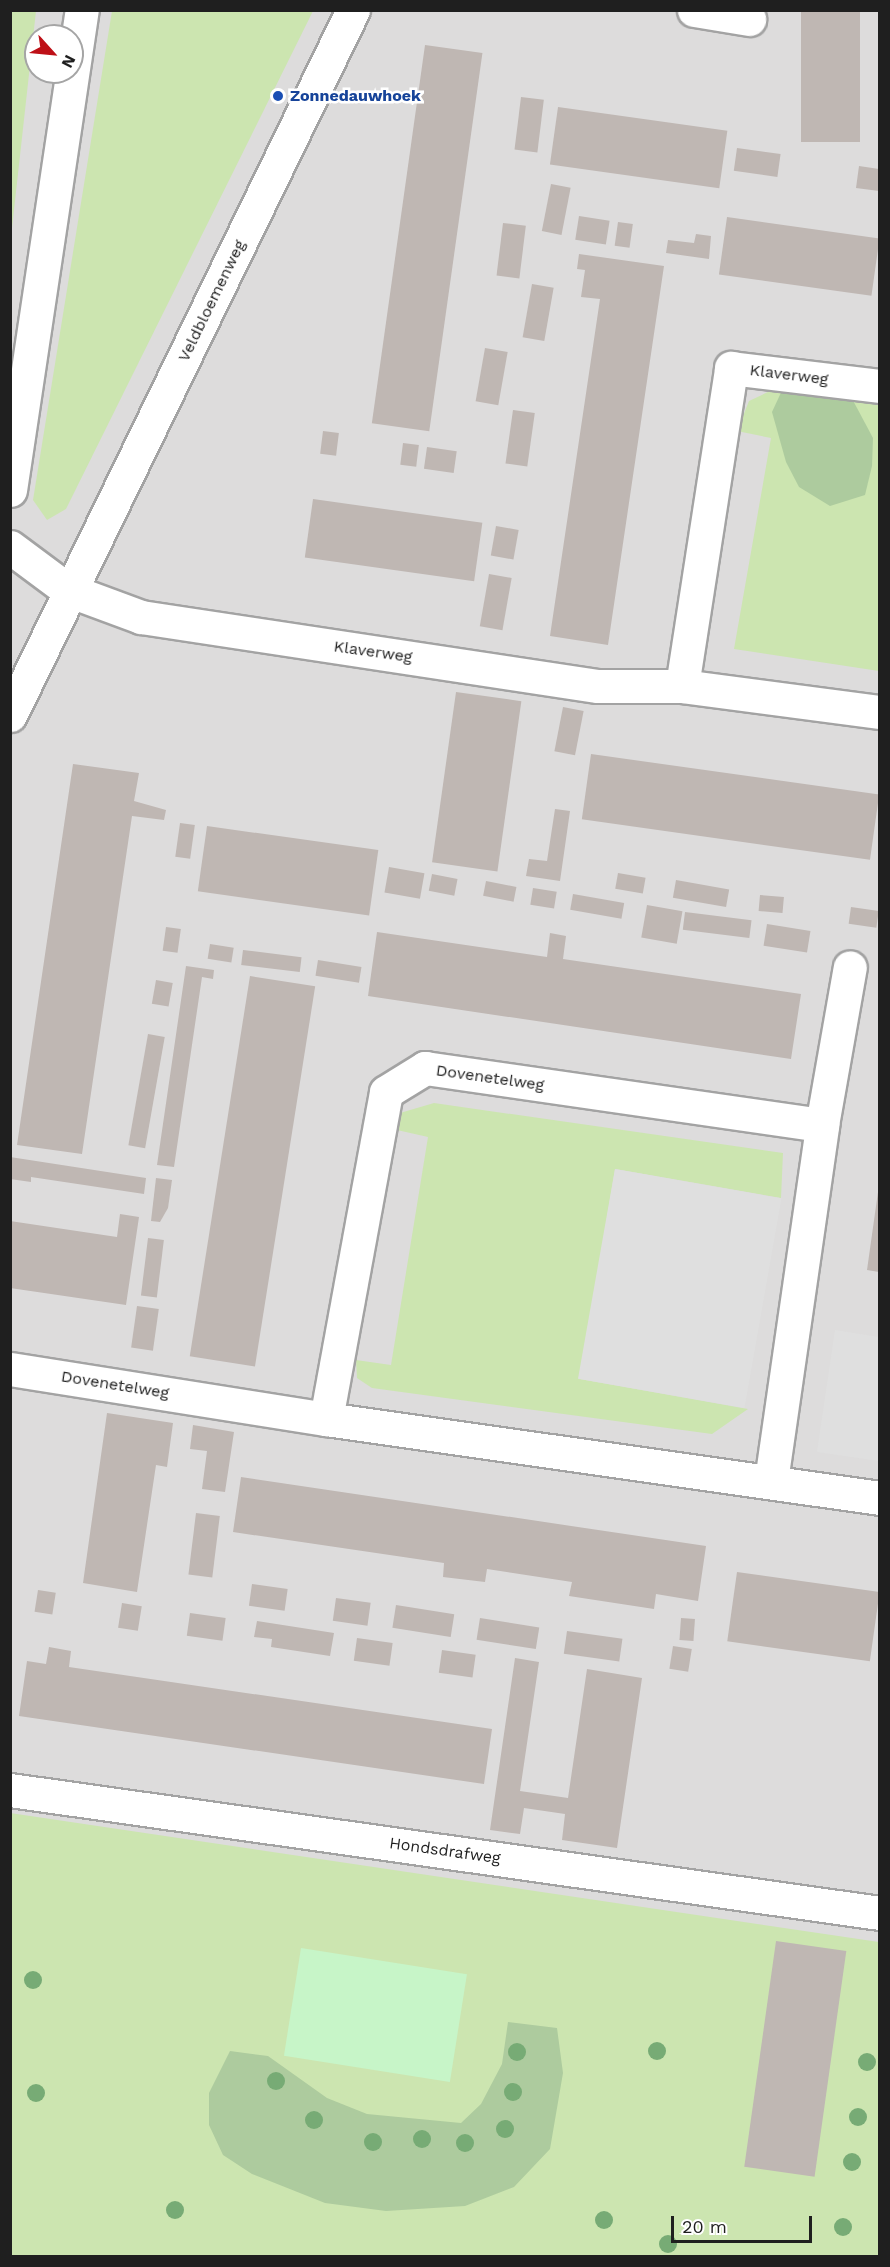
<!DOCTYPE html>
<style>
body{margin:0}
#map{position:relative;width:890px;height:2267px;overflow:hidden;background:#efece6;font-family:"Work Sans",sans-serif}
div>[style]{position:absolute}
.residential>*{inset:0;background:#dddcdc}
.grass>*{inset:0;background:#cce5b0}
.forest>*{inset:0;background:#adcb9e}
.park>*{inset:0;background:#c7f5c8;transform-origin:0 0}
.parking>*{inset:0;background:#dfdfdf;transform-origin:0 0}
.building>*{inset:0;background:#bfb7b3;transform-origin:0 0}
.roads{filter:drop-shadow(2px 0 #a3a3a3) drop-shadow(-2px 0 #a3a3a3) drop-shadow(0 2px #a3a3a3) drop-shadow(0 -2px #a3a3a3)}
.minor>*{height:33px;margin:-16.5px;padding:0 16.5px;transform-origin:16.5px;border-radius:16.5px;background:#fff}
.trees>*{width:18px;height:18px;margin:-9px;border-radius:50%;background:#77ab75}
.dots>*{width:16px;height:16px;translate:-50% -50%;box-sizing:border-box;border:3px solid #fff;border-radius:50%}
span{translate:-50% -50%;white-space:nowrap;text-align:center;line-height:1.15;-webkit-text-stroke:5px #fff;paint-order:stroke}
.transit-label{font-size:16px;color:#164399;font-weight:700}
.left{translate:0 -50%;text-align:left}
.street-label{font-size:16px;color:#1f1f1f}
.frame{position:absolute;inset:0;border:12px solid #1f1f1f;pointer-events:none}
.north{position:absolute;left:24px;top:24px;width:60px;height:60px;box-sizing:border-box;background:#fff;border:2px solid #a5a5a5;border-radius:50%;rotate:117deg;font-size:16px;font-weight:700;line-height:24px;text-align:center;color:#1f1f1f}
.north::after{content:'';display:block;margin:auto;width:21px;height:27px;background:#be1017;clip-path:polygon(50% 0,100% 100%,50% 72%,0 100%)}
.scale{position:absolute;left:671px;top:2216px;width:141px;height:27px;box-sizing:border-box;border:3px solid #1f1f1f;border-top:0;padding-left:8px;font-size:18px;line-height:21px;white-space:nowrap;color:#1f1f1f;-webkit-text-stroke:4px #fff;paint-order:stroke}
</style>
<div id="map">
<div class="residential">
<i style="clip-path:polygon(evenodd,11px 11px,879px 11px,879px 2256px,11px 2256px,11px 11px,36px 36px,72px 36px,72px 72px,36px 72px,36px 36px)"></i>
</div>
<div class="grass">
<i style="clip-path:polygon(11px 10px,36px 11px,11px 237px,10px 11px)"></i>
<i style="clip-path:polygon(112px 11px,313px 11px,66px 509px,47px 520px,33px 500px)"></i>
<i style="clip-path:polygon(785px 384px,879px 397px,879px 671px,734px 649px,771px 438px,737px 431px,749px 401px)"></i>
<i style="clip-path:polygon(434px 1103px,783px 1153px,781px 1198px,615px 1169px,580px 1379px,748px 1409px,712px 1434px,372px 1388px,357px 1378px,356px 1360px,391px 1365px,428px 1137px,397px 1130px,400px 1113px)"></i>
<i style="clip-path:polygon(10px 1813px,879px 1942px,879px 2256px,11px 2256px)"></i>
</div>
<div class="forest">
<i style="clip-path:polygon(785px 384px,849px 393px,873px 438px,872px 466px,865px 495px,830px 506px,799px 487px,786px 462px,772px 412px)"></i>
<i style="clip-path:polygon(508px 2022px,557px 2028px,563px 2073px,550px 2149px,514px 2187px,465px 2206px,386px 2211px,325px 2203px,252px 2174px,223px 2155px,209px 2125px,209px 2093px,230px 2051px,268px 2056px,327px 2098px,367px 2114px,461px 2123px,481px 2104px,502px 2064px)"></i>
</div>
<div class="park">
<i style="left:301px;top:1948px;width:168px;height:109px;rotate:9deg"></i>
</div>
<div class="parking">
<i style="left:615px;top:1169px;width:169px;height:213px;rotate:10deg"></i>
<i style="clip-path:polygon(835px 1330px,879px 1337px,879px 1461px,817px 1452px)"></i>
</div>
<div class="building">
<i style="left:801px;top:10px;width:59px;height:132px"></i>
<i style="left:425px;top:45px;width:58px;height:382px;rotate:8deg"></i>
<i style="left:521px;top:97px;width:23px;height:53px;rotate:7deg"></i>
<i style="left:558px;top:107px;width:171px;height:58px;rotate:8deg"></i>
<i style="left:737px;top:148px;width:44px;height:23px;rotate:8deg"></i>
<i style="clip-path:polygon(859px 166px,879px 169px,879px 191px,856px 188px)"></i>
<i style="left:551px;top:184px;width:20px;height:48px;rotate:11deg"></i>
<i style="left:579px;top:216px;width:31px;height:24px;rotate:9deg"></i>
<i style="left:727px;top:217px;width:154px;height:58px;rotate:8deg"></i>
<i style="left:618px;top:222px;width:15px;height:24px;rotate:8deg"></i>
<i style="left:503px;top:223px;width:23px;height:53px;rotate:7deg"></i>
<i style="clip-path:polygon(696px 234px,711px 236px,709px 259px,666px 253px,668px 240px,694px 243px)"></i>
<i style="clip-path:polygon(579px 254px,664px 266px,608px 645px,550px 636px,600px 299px,581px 297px,585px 270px,577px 269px)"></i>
<i style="left:532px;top:284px;width:22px;height:54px;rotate:10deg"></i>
<i style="left:485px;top:348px;width:23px;height:54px;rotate:10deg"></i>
<i style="left:513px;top:410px;width:22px;height:54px;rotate:8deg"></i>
<i style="left:323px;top:431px;width:16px;height:23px;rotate:7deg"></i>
<i style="left:403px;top:443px;width:16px;height:22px;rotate:7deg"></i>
<i style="left:427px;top:447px;width:30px;height:22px;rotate:8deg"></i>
<i style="left:313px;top:499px;width:171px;height:59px;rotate:8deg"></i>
<i style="left:496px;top:526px;width:23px;height:30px;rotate:10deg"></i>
<i style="left:489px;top:574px;width:23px;height:53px;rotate:10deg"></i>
<i style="left:456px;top:692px;width:66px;height:172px;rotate:8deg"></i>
<i style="left:563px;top:707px;width:21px;height:45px;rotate:11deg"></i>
<i style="left:591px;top:754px;width:291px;height:66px;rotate:8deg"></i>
<i style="clip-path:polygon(73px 764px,139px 773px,134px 801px,166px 810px,164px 820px,132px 816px,82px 1154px,17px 1145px)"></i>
<i style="clip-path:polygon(555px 809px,570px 811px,560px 881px,526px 876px,529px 859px,547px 861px)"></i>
<i style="left:180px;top:823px;width:15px;height:34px;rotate:8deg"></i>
<i style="left:207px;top:826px;width:173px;height:66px;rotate:8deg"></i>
<i style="left:389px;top:867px;width:36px;height:26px;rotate:10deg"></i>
<i style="left:618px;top:873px;width:28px;height:16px;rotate:10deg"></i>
<i style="left:432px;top:874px;width:26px;height:17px;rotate:11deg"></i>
<i style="left:676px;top:880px;width:54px;height:18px;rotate:10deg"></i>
<i style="left:486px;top:881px;width:31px;height:15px;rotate:11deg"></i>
<i style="left:533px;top:888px;width:24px;height:17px;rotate:9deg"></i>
<i style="left:573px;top:894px;width:52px;height:16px;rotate:10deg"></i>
<i style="left:760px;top:895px;width:24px;height:16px;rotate:5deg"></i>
<i style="left:647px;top:905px;width:36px;height:33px;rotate:10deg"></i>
<i style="left:851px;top:907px;width:28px;height:17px;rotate:8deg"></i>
<i style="left:685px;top:912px;width:67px;height:18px;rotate:7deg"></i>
<i style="left:767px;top:924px;width:44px;height:22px;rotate:9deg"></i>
<i style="left:166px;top:927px;width:15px;height:24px;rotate:8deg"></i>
<i style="clip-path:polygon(377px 932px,547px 957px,550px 933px,566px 936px,563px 959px,801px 994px,791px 1059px,368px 996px)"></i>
<i style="left:210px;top:944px;width:24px;height:15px;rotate:9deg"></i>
<i style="left:243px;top:950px;width:59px;height:15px;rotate:7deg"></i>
<i style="left:318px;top:960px;width:44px;height:16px;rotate:9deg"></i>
<i style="clip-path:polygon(186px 966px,214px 970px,213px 979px,202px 977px,174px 1167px,157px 1165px)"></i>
<i style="left:250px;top:976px;width:66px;height:385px;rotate:9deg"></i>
<i style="left:156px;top:980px;width:17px;height:24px;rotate:10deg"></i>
<i style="left:148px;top:1034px;width:17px;height:113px;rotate:10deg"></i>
<i style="clip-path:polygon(10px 1157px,146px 1178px,144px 1194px,31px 1177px,31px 1182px,10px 1179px)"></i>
<i style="clip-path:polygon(156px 1178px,172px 1180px,168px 1208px,160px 1222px,151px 1221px)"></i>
<i style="clip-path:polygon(878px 1192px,879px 1192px,879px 1272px,867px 1270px)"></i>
<i style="clip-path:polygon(120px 1214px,139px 1217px,126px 1305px,10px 1288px,10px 1221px,117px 1237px)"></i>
<i style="left:148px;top:1238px;width:16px;height:58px;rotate:7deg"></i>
<i style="left:137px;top:1306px;width:22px;height:42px;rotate:8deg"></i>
<i style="clip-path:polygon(107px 1413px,173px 1423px,167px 1467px,156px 1465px,137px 1592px,83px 1583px)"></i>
<i style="clip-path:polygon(193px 1425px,234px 1432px,225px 1492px,202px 1489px,207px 1451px,190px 1449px)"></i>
<i style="clip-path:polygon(241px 1477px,706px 1546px,698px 1601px,656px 1594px,654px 1609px,569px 1596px,572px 1582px,487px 1569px,485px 1582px,443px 1577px,444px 1563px,233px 1532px)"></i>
<i style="left:196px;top:1513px;width:24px;height:62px;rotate:7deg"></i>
<i style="left:737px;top:1572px;width:144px;height:70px;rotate:8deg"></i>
<i style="left:252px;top:1584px;width:36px;height:22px;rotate:8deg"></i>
<i style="left:38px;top:1590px;width:18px;height:22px;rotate:9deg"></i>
<i style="left:336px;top:1598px;width:35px;height:23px;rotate:8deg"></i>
<i style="left:122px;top:1603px;width:20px;height:25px;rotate:9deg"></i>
<i style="left:396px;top:1605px;width:59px;height:23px;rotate:9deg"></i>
<i style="left:190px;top:1613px;width:36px;height:23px;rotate:8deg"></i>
<i style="left:480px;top:1618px;width:60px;height:22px;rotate:9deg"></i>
<i style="left:681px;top:1618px;width:14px;height:22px;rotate:4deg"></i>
<i style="clip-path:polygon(257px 1621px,334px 1633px,330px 1656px,271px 1647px,272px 1639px,254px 1637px)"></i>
<i style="left:567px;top:1631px;width:56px;height:23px;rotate:8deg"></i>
<i style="left:357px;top:1638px;width:36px;height:23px;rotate:8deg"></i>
<i style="left:673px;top:1646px;width:19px;height:23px;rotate:9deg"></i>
<i style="clip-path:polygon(49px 1647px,71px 1651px,69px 1667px,492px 1729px,484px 1784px,19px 1716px,27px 1661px,46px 1664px)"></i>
<i style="left:442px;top:1650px;width:34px;height:23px;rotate:8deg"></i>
<i style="clip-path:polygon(515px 1658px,539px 1662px,520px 1791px,568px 1798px,587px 1669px,642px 1678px,617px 1848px,562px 1840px,565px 1814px,524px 1808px,520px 1834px,490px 1830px)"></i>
<i style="left:776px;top:1941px;width:71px;height:228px;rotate:8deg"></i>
</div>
<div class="roads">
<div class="minor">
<i style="left:694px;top:10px;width:56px;rotate:9.3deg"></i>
<i style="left:10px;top:490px;width:485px;rotate:-81.5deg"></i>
<i style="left:10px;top:547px;width:72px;rotate:36.6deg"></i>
<i style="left:68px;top:590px;width:78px;rotate:20.3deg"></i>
<i style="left:141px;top:617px;width:462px;rotate:8.6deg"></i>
<i style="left:598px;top:686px;width:84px"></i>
<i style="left:682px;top:686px;width:200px;rotate:7.5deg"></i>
<i style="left:682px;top:686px;width:322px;rotate:-81.2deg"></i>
<i style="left:731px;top:368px;width:150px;rotate:6.9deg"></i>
<i style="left:10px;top:715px;width:784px;rotate:-64.06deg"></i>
<i style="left:10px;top:1369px;width:320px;rotate:9deg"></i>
<i style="left:326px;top:1419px;width:560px;rotate:8.12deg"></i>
<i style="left:326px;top:1419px;width:332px;rotate:-79.6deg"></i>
<i style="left:386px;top:1092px;width:46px;rotate:-31.6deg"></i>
<i style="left:425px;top:1068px;width:401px;rotate:8.2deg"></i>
<i style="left:771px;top:1481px;width:360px;rotate:-81.8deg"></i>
<i style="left:822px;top:1125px;width:160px;rotate:-80deg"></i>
<i style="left:10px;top:1790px;width:879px;rotate:8.05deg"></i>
</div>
</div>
<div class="trees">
<i style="left:33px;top:1980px"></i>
<i style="left:657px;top:2051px"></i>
<i style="left:517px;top:2052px"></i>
<i style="left:867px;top:2062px"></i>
<i style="left:276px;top:2081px"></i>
<i style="left:513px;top:2092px"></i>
<i style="left:36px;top:2093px"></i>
<i style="left:858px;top:2117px"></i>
<i style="left:314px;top:2120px"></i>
<i style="left:505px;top:2129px"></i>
<i style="left:422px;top:2139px"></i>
<i style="left:373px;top:2142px"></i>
<i style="left:465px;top:2143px"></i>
<i style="left:852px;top:2162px"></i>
<i style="left:175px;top:2210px"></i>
<i style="left:604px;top:2220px"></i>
<i style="left:843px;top:2227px"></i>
<i style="left:668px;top:2244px"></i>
</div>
<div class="dots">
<i style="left:278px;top:96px;background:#1a4fb4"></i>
</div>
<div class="transit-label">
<span class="left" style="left:290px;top:96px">Zonnedauwhoek</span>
</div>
<div class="street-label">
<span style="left:212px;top:301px;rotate:-64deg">Veldbloemenweg</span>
<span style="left:789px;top:375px;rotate:7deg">Klaverweg</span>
<span style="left:373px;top:652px;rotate:8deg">Klaverweg</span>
<span style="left:490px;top:1078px;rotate:8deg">Dovenetelweg</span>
<span style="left:115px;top:1385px;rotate:9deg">Dovenetelweg</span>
<span style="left:445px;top:1851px;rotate:8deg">Hondsdrafweg</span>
</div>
<div class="frame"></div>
<div class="north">N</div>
<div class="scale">20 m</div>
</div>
